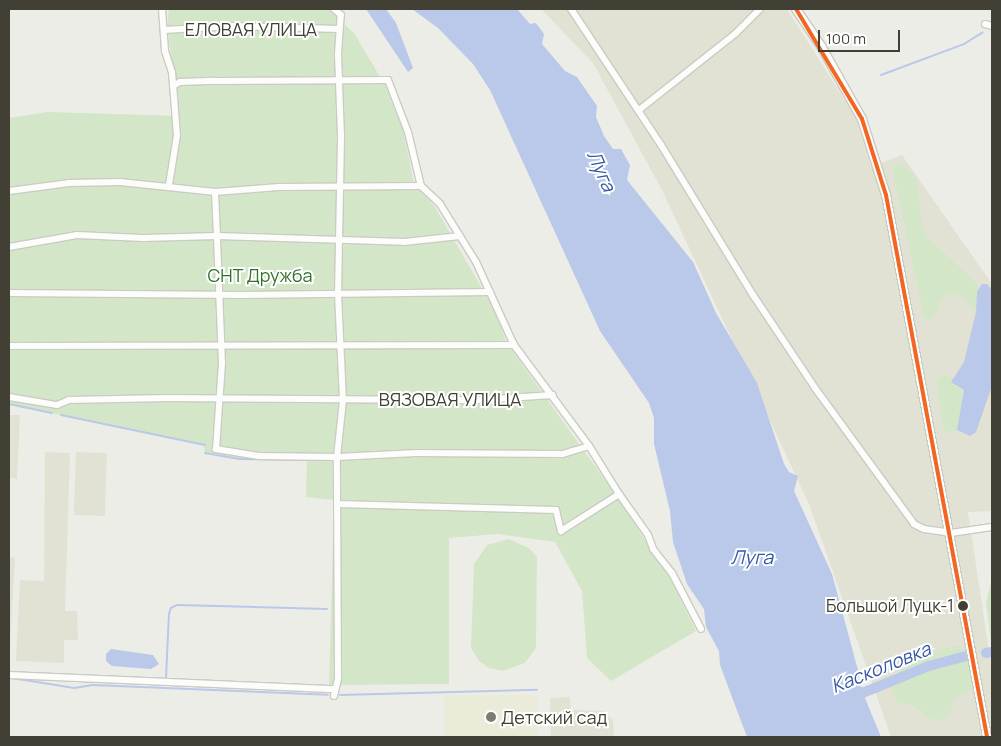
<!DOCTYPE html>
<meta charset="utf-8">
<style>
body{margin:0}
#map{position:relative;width:1001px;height:746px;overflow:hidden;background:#edede7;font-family:Manrope,sans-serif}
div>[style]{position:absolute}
.residential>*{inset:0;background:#e1e1d4;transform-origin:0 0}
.education>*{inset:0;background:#ebebda;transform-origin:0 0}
.green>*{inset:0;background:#d3e7c8}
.water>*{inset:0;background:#bac9e9}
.stream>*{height:2px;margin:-1px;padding:0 1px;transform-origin:1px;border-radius:1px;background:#bac9e9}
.river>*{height:10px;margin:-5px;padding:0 5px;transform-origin:5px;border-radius:5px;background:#bac9e9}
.roads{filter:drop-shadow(1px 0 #cbcbc5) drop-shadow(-1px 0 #cbcbc5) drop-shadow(0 1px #cbcbc5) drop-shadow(0 -1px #cbcbc5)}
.minor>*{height:6px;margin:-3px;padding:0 3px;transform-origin:3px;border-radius:3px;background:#fcfcfb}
.tertiary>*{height:8px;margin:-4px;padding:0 4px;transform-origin:4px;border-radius:4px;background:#fcfcfb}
.bus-1>*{height:4px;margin:-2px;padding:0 2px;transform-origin:2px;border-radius:2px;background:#f26522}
.dots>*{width:14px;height:14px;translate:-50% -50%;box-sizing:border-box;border:2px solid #fff;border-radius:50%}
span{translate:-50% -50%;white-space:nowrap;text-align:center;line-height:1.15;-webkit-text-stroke:4px #fff;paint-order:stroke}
.bus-label{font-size:17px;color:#424034}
.right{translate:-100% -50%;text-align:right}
.street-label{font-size:18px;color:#424034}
.park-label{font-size:18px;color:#346f2d}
.poi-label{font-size:18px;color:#424034}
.left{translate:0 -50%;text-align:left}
.water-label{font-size:19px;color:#3758a5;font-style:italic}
.frame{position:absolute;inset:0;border:10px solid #424034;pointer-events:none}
.scale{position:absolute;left:818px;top:30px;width:82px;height:22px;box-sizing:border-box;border:2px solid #424034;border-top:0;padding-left:6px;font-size:15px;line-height:18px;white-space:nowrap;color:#424034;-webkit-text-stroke:4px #fff;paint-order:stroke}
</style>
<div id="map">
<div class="residential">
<i style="clip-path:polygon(541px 9px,787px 9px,856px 118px,871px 167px,902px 155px,992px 284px,992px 511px,968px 512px,992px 671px,992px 737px,891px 737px,809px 504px,662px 190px,593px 63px)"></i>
<i style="clip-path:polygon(9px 415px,20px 415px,17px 479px,9px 478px)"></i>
<i style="clip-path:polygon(45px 452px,70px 453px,65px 611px,77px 611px,78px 640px,64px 640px,64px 663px,16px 661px,20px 580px,44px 581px)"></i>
<i style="left:76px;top:452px;width:31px;height:63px;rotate:2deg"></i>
<i style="clip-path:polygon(9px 557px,15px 558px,10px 646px,9px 646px)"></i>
<i style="clip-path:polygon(570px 697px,571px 710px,603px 711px,613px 720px,614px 737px,551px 737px,550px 698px)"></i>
</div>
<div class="education">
<i style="left:538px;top:695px;width:42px;height:94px;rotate:90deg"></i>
</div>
<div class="green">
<i style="clip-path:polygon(169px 9px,328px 9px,354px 33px,385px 85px,403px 129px,414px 183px,435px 207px,497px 314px,506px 342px,615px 494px,670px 578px,696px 631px,611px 681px,587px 658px,582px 591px,555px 542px,498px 534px,449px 538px,449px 684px,329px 685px,334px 500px,306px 497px,307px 461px,239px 459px,205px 453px,204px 445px,9px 404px,9px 118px,48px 112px,179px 116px,167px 26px)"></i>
<i style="clip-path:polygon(901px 163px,917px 178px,921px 218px,927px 236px,979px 286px,976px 312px,959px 295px,948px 294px,942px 298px,935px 315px,929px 319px,924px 318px,892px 167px)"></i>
<i style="clip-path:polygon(944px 374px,952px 378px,955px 387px,964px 390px,957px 430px,948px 432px,943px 429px,936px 380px)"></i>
<i style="clip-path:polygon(509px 539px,529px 548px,537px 557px,536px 648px,525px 663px,503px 671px,489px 668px,479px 661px,471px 648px,474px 564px,487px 545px)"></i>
<i style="clip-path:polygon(992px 579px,992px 650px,986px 602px)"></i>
<i style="clip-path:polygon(956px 646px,967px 651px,974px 688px,957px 697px,948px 717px,939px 720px,929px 718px,915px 706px,897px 702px,890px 687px,896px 674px,908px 663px,939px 649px)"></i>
</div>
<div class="water">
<i style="clip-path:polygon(366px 9px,386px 9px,396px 23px,413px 68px,408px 72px)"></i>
<i style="clip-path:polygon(412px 9px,517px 9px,530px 24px,536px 23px,544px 34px,542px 44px,565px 71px,577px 77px,597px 106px,596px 117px,604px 136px,613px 149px,621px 149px,630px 165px,627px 180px,693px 262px,716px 313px,757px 383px,784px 464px,789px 472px,798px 476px,794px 491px,832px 574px,859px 674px,858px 685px,867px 690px,865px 698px,881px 737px,747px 737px,720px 665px,719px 651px,706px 627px,704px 609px,687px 584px,673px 542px,670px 511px,654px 444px,654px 418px,649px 403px,600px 331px,490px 90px,473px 64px,438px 28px)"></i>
<i style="clip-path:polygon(982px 284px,987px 284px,992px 290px,992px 386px,976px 432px,970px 436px,957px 430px,964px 390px,951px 382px,964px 362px,976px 312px,977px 292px)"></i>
<i style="clip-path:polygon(111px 649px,153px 655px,159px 664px,151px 669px,112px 666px,106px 661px,106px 654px)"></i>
</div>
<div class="stream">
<i style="left:881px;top:75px;width:89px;rotate:-20.5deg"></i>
<i style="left:964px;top:44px;width:22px;rotate:-32deg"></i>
<i style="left:9px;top:404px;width:44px;rotate:11.8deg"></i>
<i style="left:61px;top:415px;width:147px;rotate:11.8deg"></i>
<i style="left:205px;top:453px;width:35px;rotate:10deg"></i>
<i style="left:239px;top:459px;width:94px;rotate:0.6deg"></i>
<i style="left:166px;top:677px;width:63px;rotate:-87.3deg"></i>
<i style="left:169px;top:614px;width:6px;rotate:-72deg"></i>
<i style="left:171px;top:608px;width:7px;rotate:-27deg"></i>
<i style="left:177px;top:605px;width:150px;rotate:1.5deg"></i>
<i style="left:12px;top:678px;width:63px;rotate:9.2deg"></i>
<i style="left:74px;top:688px;width:19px;rotate:-9deg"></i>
<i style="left:93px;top:685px;width:235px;rotate:2.4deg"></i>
<i style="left:340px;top:695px;width:197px;rotate:-1.5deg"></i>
</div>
<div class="river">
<i style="left:986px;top:653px;width:6px;rotate:-9deg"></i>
<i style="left:855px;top:696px;width:80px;rotate:-22.1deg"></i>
<i style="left:929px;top:666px;width:38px;rotate:-15deg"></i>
</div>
<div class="roads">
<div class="minor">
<i style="left:162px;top:9px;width:42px;rotate:85.9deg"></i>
<i style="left:165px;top:51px;width:22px;rotate:72deg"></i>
<i style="left:172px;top:72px;width:63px;rotate:85.5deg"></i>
<i style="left:177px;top:135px;width:51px;rotate:99.1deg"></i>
<i style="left:571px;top:9px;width:163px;rotate:56.5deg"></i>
<i style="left:661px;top:145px;width:176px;rotate:58.5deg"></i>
<i style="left:753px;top:295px;width:112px;rotate:56.3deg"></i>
<i style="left:815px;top:388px;width:168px;rotate:53.9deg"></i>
<i style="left:914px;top:524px;width:11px;rotate:27deg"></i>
<i style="left:924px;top:529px;width:27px;rotate:8deg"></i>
<i style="left:951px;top:533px;width:41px;rotate:-8.3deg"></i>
<i style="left:985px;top:24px;width:7px;rotate:16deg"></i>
<i style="left:164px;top:30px;width:68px;rotate:-3.4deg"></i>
<i style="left:232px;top:26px;width:107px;rotate:1.6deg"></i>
<i style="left:173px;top:86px;width:8px;rotate:-30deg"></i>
<i style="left:180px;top:82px;width:35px;rotate:-2deg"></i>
<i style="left:215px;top:81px;width:173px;rotate:-0.3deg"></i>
<i style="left:388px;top:80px;width:56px;rotate:69deg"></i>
<i style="left:408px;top:132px;width:56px;rotate:76.5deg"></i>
<i style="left:421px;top:186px;width:26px;rotate:43deg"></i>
<i style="left:440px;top:204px;width:68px;rotate:58.2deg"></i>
<i style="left:476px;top:262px;width:91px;rotate:65.4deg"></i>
<i style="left:639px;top:110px;width:124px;rotate:-38.4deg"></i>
<i style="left:736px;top:33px;width:34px;rotate:-45deg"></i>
<i style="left:9px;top:191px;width:61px;rotate:-7.6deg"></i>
<i style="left:69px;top:183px;width:51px;rotate:-1.1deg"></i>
<i style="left:120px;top:182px;width:96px;rotate:6deg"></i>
<i style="left:215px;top:192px;width:64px;rotate:-4.5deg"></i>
<i style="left:279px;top:187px;width:142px;rotate:-0.4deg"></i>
<i style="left:9px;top:247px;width:69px;rotate:-10deg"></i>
<i style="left:77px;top:235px;width:66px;rotate:2.6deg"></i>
<i style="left:143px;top:238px;width:74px;rotate:-1.5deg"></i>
<i style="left:217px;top:236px;width:44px;rotate:-92.6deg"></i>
<i style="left:9px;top:293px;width:232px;rotate:0.5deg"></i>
<i style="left:241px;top:295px;width:249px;rotate:-0.7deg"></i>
<i style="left:9px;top:346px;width:505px;rotate:-0.11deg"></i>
<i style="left:514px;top:345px;width:126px;rotate:53.4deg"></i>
<i style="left:9px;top:397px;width:49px;rotate:9.5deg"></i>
<i style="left:57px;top:405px;width:13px;rotate:-23deg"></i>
<i style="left:69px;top:400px;width:98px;rotate:-1.2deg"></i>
<i style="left:167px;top:398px;width:312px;rotate:0.4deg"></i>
<i style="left:479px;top:400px;width:74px;rotate:-3.9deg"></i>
<i style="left:619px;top:494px;width:50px;rotate:54.7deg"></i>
<i style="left:648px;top:535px;width:15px;rotate:70deg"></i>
<i style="left:653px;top:549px;width:31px;rotate:52deg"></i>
<i style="left:672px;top:573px;width:63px;rotate:62.6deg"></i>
<i style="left:338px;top:504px;width:218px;rotate:1.6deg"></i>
<i style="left:556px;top:510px;width:22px;rotate:77deg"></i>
<i style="left:561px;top:531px;width:69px;rotate:-32.5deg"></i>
<i style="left:619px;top:494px;width:57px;rotate:-122deg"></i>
<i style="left:589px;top:446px;width:28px;rotate:163deg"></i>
<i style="left:562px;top:454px;width:146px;rotate:-179.6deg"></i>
<i style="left:416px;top:453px;width:79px;rotate:177.1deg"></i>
<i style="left:337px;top:457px;width:78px;rotate:-179.3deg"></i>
<i style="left:259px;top:456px;width:44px;rotate:-170.8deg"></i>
<i style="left:216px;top:449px;width:86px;rotate:-86deg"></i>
<i style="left:222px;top:363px;width:127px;rotate:-92.3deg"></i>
<i style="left:217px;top:236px;width:187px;rotate:1.8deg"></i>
<i style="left:404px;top:242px;width:56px;rotate:-6.1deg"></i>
<i style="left:9px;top:675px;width:326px;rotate:2.5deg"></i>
<i style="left:334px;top:696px;width:18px;rotate:-77deg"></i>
<i style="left:338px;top:678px;width:221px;rotate:-90.3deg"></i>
<i style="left:337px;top:457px;width:57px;rotate:-84deg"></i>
<i style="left:343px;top:400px;width:106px;rotate:-92.7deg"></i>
<i style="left:338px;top:294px;width:158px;rotate:-88.9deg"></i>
<i style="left:341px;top:136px;width:82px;rotate:-92.1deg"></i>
<i style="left:338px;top:54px;width:39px;rotate:-86deg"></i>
<i style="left:341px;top:15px;width:9px;rotate:-139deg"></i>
</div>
<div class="tertiary">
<i style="left:796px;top:9px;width:45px;rotate:56deg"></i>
<i style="left:821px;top:46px;width:84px;rotate:60.7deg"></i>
<i style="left:862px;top:119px;width:80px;rotate:72.5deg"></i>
<i style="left:886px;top:195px;width:551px;rotate:79.44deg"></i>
</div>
</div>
<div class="bus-1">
<i style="left:796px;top:9px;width:128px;rotate:59deg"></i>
<i style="left:862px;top:119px;width:80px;rotate:72.5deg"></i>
<i style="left:886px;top:195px;width:551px;rotate:79.44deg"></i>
</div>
<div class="dots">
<i style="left:963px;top:606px;background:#424034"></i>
<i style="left:491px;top:717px;background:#7e7d73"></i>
</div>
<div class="bus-label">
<span class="right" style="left:954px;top:606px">Большой Луцк-1</span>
</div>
<div class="street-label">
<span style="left:251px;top:29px">ЕЛОВАЯ УЛИЦА</span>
<span style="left:450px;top:399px">ВЯЗОВАЯ УЛИЦА</span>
</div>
<div class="park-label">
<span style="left:260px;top:275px">СНТ Дружба</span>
</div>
<div class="poi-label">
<span class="left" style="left:501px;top:717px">Детский сад</span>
</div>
<div class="water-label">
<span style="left:601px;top:171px;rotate:66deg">Луга</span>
<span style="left:752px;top:558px">Луга</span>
<span style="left:881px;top:668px;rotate:-22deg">Касколовка</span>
</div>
<div class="frame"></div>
<div class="scale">100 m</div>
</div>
